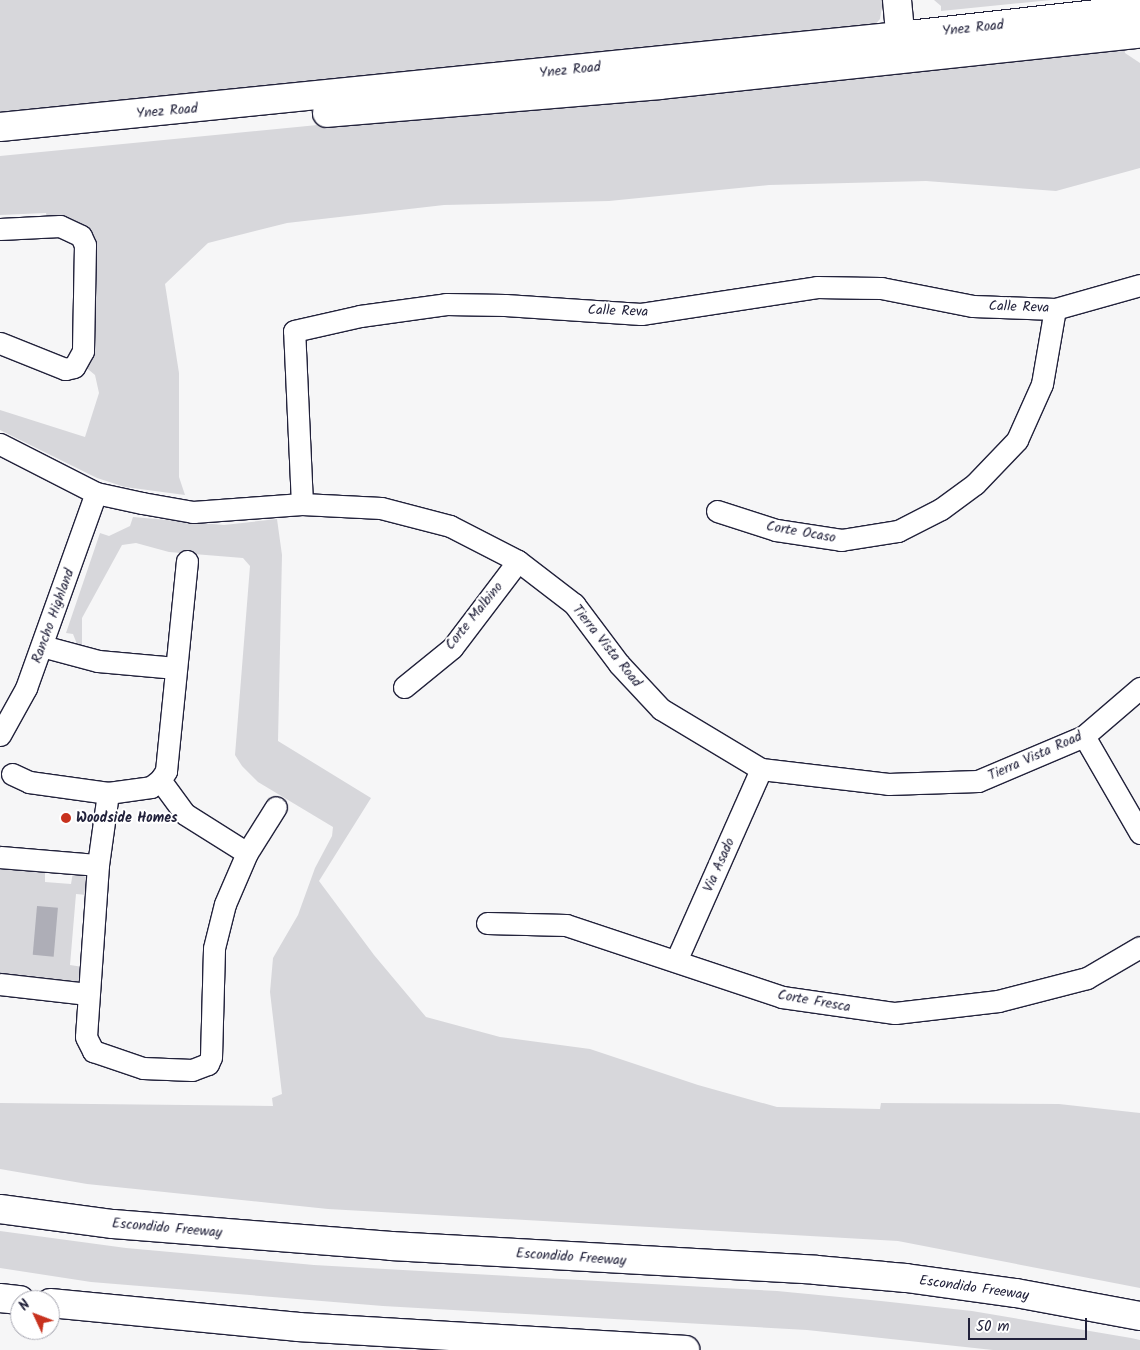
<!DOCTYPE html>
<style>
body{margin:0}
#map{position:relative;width:1140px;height:1350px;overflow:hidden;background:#f6f6f7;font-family:Kalam,sans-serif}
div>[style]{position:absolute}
.green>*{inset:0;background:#d7d7db}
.water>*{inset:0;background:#aeaeb7;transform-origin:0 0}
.roads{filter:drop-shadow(1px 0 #22223b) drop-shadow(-1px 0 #22223b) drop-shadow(0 1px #22223b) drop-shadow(0 -1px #22223b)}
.minor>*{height:21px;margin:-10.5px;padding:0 10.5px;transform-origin:10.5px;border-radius:10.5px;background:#fff}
.major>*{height:28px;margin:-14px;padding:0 14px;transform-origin:14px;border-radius:14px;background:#fff}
.highway>*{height:28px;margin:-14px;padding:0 14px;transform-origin:14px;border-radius:14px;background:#fff}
.dots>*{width:14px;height:14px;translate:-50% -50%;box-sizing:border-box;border:2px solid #fff;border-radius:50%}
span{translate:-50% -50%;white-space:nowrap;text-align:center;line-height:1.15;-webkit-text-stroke:4px #fff;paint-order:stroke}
.street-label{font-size:14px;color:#22223b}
.poi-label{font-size:14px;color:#22223b;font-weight:700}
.left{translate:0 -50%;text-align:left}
.north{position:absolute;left:10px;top:1290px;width:50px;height:50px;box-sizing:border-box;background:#fff;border:1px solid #a7a7b1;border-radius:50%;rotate:313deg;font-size:14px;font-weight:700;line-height:20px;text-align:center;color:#22223b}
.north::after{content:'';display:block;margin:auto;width:18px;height:22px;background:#c8321e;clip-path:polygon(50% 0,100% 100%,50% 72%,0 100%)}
.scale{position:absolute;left:968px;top:1318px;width:119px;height:22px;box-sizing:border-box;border:2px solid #22223b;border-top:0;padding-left:6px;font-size:15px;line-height:18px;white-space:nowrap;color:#22223b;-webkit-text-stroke:4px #fff;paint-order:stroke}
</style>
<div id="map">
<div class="green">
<i style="clip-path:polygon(0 0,882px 0,882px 7px,880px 19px,873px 27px,0 120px)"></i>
<i style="clip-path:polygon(934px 0,1052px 0,941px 11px,941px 6px)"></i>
<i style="clip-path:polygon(1124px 46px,1125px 53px,1140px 63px,1140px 168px,1056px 191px,926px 181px,769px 185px,609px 201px,444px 205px,287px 223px,208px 243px,165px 284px,179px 373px,179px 477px,185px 495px,125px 487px,97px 478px,0 430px,0 410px,85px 437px,99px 393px,95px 375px,71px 355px,74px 346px,77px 246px,67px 237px,50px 237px,46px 213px,0 215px,0 156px)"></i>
<i style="clip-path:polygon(133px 517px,224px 525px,277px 519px,282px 555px,278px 741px,371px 798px,319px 881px,374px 955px,426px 1017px,500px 1037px,590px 1049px,698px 1085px,777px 1107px,880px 1109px,881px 1103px,1059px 1104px,1140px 1113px,1140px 1288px,898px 1241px,328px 1209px,87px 1184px,0 1169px,0 1103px,273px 1106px,272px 1098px,282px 1094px,270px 992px,273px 958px,298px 915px,315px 868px,332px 836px,333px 827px,258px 782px,242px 766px,235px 755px,250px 566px,243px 558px,169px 552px,136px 543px,122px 545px,82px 618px,82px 651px,75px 650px,77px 644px,73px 634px,66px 633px,100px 533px,109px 536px,130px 526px)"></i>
<i style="clip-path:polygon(0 867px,45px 871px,45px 882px,71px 884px,73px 872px,86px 877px,87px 895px,76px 894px,70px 965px,83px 967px,78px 981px,70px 984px,0 974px)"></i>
<i style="clip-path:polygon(0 1231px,126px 1248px,314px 1265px,777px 1291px,881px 1301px,972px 1311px,1131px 1338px,1140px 1340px,1140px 1350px,993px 1350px,807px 1330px,383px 1306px,91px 1282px,0 1268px)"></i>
</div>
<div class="water">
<i style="left:37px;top:906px;width:21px;height:49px;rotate:5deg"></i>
</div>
<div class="roads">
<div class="minor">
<i style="left:0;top:229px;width:60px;rotate:-2.9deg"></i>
<i style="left:60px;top:226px;width:23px;rotate:25deg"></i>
<i style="left:81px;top:236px;width:10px;rotate:66deg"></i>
<i style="left:85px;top:245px;width:106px;rotate:91.1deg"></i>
<i style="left:83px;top:351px;width:18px;rotate:119deg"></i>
<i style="left:74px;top:367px;width:9px;rotate:167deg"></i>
<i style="left:65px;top:369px;width:70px;rotate:-158.2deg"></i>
<i style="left:0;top:444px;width:108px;rotate:27deg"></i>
<i style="left:96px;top:493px;width:47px;rotate:12.3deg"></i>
<i style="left:142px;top:503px;width:52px;rotate:10deg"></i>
<i style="left:193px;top:512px;width:109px;rotate:-4.2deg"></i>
<i style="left:302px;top:504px;width:79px;rotate:2.9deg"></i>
<i style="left:381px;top:508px;width:71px;rotate:14.6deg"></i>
<i style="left:450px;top:526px;width:76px;rotate:27.2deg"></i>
<i style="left:518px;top:561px;width:71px;rotate:37.5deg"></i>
<i style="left:574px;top:604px;width:75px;rotate:53.1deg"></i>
<i style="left:619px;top:664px;width:62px;rotate:47deg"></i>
<i style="left:661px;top:709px;width:117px;rotate:31deg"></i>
<i style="left:761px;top:769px;width:128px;rotate:6.7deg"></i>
<i style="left:888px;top:784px;width:90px;rotate:-1.9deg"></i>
<i style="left:978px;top:781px;width:115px;rotate:-23deg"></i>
<i style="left:1084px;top:736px;width:74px;rotate:-40.6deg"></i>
<i style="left:302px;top:504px;width:173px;rotate:-92.6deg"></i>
<i style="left:294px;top:331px;width:68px;rotate:-12.8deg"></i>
<i style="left:360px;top:316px;width:87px;rotate:-7.9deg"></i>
<i style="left:446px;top:304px;width:59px;rotate:1deg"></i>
<i style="left:505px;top:305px;width:136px;rotate:3.8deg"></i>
<i style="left:641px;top:314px;width:178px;rotate:-8.7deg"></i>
<i style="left:817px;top:287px;width:64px;rotate:0.9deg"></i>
<i style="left:881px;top:288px;width:94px;rotate:11.1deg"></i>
<i style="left:973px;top:306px;width:82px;rotate:2.1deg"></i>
<i style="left:1055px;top:309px;width:88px;rotate:-15.8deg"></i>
<i style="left:717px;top:511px;width:62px;rotate:17.9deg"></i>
<i style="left:776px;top:530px;width:66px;rotate:8.7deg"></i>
<i style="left:841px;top:540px;width:58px;rotate:-9deg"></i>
<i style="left:898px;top:531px;width:48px;rotate:-27.1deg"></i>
<i style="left:941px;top:509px;width:42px;rotate:-36.3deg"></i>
<i style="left:975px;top:484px;width:61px;rotate:-46.3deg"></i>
<i style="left:1017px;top:440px;width:61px;rotate:-65.9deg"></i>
<i style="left:1042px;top:384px;width:76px;rotate:-80.2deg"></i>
<i style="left:42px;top:646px;width:58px;rotate:15deg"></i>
<i style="left:98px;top:661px;width:78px;rotate:5.1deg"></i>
<i style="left:404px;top:687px;width:62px;rotate:-39.1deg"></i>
<i style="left:452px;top:648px;width:109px;rotate:-52.8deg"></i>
<i style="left:0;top:735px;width:54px;rotate:-61deg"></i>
<i style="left:26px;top:688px;width:207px;rotate:-70.3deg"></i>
<i style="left:1084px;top:736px;width:112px;rotate:60deg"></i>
<i style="left:12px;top:774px;width:19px;rotate:25deg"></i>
<i style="left:29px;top:782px;width:80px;rotate:7.9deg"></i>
<i style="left:108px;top:793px;width:43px;rotate:-7.9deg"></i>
<i style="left:151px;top:787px;width:11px;rotate:-38deg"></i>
<i style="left:160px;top:780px;width:11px;rotate:-56deg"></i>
<i style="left:166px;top:771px;width:211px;rotate:-84.3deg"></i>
<i style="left:160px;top:780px;width:42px;rotate:53.7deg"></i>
<i style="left:185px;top:814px;width:73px;rotate:32.2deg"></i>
<i style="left:108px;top:793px;width:73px;rotate:97.9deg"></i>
<i style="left:98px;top:865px;width:172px;rotate:94deg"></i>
<i style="left:86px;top:1037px;width:16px;rotate:63deg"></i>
<i style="left:93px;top:1051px;width:53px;rotate:18.8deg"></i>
<i style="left:143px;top:1068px;width:49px;rotate:2.3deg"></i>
<i style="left:192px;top:1070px;width:17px;rotate:-21deg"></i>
<i style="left:208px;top:1064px;width:8px;rotate:-67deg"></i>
<i style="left:211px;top:1057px;width:109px;rotate:-88.4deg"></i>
<i style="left:214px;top:948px;width:45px;rotate:-76deg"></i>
<i style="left:225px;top:904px;width:56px;rotate:-66.7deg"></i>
<i style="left:247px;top:853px;width:54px;rotate:-57.8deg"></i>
<i style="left:0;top:857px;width:98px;rotate:4.7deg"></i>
<i style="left:487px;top:923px;width:79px;rotate:1.5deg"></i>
<i style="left:566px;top:925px;width:228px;rotate:18.4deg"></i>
<i style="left:782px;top:997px;width:114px;rotate:8.1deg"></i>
<i style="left:895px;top:1013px;width:104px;rotate:-6.6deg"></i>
<i style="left:998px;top:1001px;width:92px;rotate:-14.5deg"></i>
<i style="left:1087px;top:978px;width:61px;rotate:-30.3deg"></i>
<i style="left:676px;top:961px;width:210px;rotate:-66.1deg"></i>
<i style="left:0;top:984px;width:89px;rotate:6.5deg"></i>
</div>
<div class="major">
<i style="left:897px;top:0;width:53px;rotate:84.6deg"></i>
<i style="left:327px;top:113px;width:333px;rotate:-4.8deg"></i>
<i style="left:659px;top:85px;width:484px;rotate:-6.1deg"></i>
<i style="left:0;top:127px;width:905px;rotate:-5.77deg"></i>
<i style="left:900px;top:36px;width:242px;rotate:-6.4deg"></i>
</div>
<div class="highway">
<i style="left:0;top:1209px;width:114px;rotate:7.6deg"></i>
<i style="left:113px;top:1224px;width:279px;rotate:4.5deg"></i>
<i style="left:391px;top:1246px;width:426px;rotate:3.2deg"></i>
<i style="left:816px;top:1270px;width:90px;rotate:5.1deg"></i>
<i style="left:906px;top:1278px;width:111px;rotate:7.8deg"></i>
<i style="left:1016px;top:1293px;width:126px;rotate:10.5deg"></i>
<i style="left:0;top:1298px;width:20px;rotate:6deg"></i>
<i style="left:50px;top:1303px;width:250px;rotate:5.5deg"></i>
<i style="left:299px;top:1327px;width:387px;rotate:3.4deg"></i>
</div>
</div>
<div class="dots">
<i style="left:66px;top:818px;background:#c8321e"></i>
</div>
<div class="street-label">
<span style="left:973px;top:28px;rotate:-6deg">Ynez Road</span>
<span style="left:570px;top:70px;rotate:-6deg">Ynez Road</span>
<span style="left:167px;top:111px;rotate:-5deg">Ynez Road</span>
<span style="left:1019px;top:307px;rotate:2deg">Calle Reva</span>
<span style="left:618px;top:311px;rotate:2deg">Calle Reva</span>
<span style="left:801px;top:532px;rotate:10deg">Corte Ocaso</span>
<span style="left:53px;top:616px;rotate:-70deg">Rancho Highland</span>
<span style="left:474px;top:616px;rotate:-51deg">Corte Malbino</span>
<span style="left:607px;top:646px;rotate:51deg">Tierra Vista Road</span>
<span style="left:1035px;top:756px;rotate:-24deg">Tierra Vista Road</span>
<span style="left:719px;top:865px;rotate:-66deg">Via Asado</span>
<span style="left:814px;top:1001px;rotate:10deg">Corte Fresca</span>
<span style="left:167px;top:1228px;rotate:5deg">Escondido Freeway</span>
<span style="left:571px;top:1257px;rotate:4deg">Escondido Freeway</span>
<span style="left:974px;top:1288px;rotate:8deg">Escondido Freeway</span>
</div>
<div class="poi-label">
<span class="left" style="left:76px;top:818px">Woodside Homes</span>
</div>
<div class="north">N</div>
<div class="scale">50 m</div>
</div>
